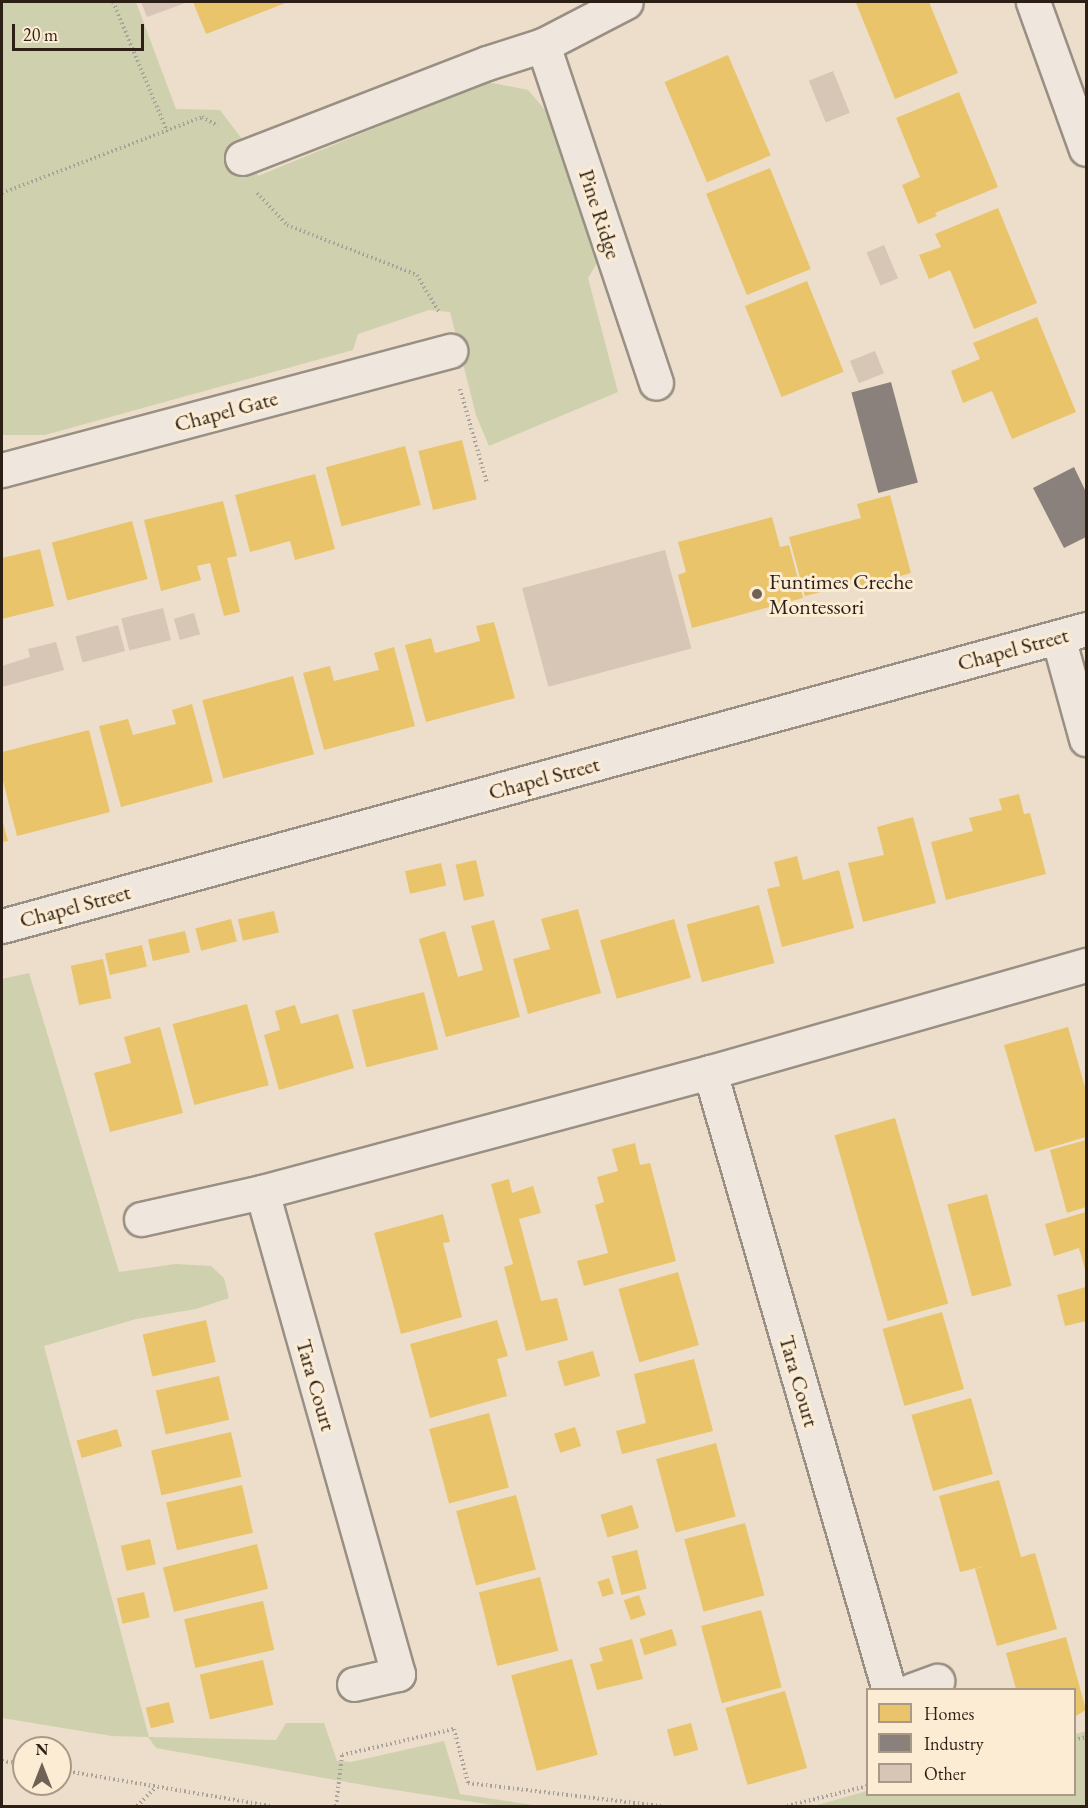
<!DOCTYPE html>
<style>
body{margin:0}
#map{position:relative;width:1088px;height:1808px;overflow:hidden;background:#ecdeca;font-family:"EB Garamond",serif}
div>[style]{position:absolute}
.green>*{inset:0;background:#cfd0ad}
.homes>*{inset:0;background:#e9c46a;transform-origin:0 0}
.industry>*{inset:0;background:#8a817c;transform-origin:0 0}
.building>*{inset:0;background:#d7c5b5;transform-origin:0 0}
.path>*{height:4px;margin-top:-2px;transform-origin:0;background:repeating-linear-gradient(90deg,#a9a29a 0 1.5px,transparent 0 4.5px)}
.roads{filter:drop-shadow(2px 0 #998f83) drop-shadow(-2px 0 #998f83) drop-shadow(0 2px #998f83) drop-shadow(0 -2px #998f83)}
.minor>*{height:33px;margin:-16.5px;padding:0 16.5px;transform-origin:16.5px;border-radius:16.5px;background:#efe7dd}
.secondary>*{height:33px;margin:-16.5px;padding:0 16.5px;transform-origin:16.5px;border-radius:16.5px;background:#efe7dd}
.dots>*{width:16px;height:16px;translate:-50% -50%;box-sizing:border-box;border:3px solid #fcecd3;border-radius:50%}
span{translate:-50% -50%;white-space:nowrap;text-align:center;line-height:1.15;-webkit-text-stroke:6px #fcecd3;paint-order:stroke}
.street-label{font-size:22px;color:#2b1f16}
.poi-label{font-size:22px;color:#2b1f16}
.left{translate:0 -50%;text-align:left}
.frame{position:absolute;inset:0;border:3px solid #2b1f16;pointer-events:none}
.legend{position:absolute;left:866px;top:1688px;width:210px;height:108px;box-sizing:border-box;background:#fcecd3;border:2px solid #a89a87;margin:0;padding:8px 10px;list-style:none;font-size:18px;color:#2b1f16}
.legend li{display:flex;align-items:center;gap:12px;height:30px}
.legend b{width:30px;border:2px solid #a89a87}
.north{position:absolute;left:12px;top:1736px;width:60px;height:60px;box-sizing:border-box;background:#fcecd3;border:2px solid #a89a87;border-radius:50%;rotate:0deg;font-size:16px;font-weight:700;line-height:24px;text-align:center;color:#2b1f16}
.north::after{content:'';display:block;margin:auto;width:21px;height:27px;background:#6f6255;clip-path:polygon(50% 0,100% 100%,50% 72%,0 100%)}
.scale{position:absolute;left:12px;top:24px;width:132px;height:27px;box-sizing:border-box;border:3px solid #2b1f16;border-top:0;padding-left:8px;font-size:18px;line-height:21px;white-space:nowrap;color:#2b1f16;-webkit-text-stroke:4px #fcecd3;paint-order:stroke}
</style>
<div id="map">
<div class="green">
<i style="clip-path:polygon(2px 2px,136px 2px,176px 109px,220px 110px,245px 143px,258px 176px,487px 82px,528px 90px,546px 111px,597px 263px,588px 278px,618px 392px,489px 446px,476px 415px,450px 312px,429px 310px,358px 334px,353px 350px,45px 435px,2px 435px)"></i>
<i style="clip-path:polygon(29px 973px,119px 1272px,176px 1264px,211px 1266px,224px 1278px,229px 1298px,196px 1309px,136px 1319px,44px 1346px,149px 1737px,276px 1740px,286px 1723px,324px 1723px,337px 1761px,351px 1762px,444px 1741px,460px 1794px,540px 1806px,499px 1806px,369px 1786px,156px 1748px,148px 1737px,112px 1736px,2px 1718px,2px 979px)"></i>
<i style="clip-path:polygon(1086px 1731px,1086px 1806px,814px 1806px,867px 1791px,868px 1794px,1074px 1794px,1075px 1734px)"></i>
</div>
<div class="homes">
<i style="clip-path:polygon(193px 2px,288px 2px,206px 34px)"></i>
<i style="clip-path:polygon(860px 2px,929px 2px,958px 73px,895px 99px,856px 3px)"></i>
<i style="left:728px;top:55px;width:109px;height:69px;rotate:67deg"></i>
<i style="clip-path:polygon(959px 92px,998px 187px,935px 213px,937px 216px,918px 224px,902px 185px,920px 177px,896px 118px)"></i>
<i style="left:770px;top:168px;width:109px;height:69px;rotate:68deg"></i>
<i style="clip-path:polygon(998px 208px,1037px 303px,974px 329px,950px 270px,929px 279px,919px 255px,941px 247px,935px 234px)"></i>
<i style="left:807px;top:281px;width:98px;height:67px;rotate:68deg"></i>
<i style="clip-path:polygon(1037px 317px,1076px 412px,1012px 439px,992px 391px,963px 403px,951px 371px,980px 359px,973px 343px)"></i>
<i style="left:462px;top:440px;width:61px;height:45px;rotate:76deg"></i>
<i style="left:405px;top:446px;width:61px;height:82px;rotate:75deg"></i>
<i style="clip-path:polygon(315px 474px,335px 549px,295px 560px,290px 541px,250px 552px,235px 495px)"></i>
<i style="clip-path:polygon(890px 495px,911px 573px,857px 588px,856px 583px,805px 596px,789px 537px,861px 518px,857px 504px)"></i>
<i style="clip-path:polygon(223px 501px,237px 556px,227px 558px,240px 612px,224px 616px,210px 563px,197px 566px,201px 580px,161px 591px,144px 520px)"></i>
<i style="clip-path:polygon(772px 517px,780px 547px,789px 545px,803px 598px,692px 628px,678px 575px,686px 572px,678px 542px)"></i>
<i style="left:132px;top:521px;width:60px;height:83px;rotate:75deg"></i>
<i style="clip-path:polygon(40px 549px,54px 606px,2px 619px,2px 558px)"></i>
<i style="clip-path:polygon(494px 622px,515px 698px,426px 722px,405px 645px,431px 638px,435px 653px,454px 648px,480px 641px,476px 626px)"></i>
<i style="clip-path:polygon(394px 647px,415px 726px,324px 750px,303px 673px,330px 666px,334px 681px,379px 670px,374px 653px)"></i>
<i style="left:293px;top:676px;width:81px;height:94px;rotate:75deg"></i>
<i style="clip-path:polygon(192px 704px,213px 782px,121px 807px,99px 726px,128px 719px,133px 735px,176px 724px,172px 710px)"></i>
<i style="clip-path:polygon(89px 730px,110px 812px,17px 836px,2px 777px,2px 752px)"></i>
<i style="clip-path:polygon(1019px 794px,1024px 814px,1030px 813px,1046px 874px,946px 900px,931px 842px,973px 831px,969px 818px,1002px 810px,999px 799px)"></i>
<i style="clip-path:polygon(913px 817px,936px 903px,863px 922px,848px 863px,884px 855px,877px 827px)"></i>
<i style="clip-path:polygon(2px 819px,8px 841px,2px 842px)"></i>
<i style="clip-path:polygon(797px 856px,803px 880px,839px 870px,854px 928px,782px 947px,767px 889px,780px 886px,774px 862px)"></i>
<i style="left:476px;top:860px;width:37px;height:21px;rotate:77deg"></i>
<i style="left:441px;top:863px;width:23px;height:37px;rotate:77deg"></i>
<i style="left:759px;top:905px;width:60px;height:75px;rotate:75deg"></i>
<i style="clip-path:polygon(578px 909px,601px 993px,528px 1014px,513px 959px,550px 949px,541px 919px)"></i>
<i style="left:274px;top:911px;width:22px;height:37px;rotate:77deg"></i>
<i style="left:231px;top:919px;width:23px;height:37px;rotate:75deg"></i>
<i style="left:674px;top:919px;width:61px;height:77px;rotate:74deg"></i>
<i style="clip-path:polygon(494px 920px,520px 1017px,446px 1037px,419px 939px,445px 931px,458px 977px,483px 970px,471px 926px)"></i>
<i style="left:185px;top:931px;width:22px;height:38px;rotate:77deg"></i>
<i style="left:142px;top:945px;width:22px;height:38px;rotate:77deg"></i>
<i style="left:103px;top:959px;width:40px;height:33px;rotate:78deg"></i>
<i style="left:424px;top:992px;width:59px;height:74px;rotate:76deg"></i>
<i style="left:247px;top:1004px;width:84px;height:77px;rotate:75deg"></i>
<i style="clip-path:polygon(295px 1005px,301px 1024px,338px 1014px,354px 1068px,279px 1090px,264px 1035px,280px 1030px,275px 1011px)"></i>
<i style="clip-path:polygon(160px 1027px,183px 1113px,110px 1132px,94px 1073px,131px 1063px,124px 1037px)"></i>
<i style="clip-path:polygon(1068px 1027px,1086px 1091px,1086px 1137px,1035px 1152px,1004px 1045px)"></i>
<i style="left:895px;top:1118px;width:193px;height:63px;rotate:74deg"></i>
<i style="clip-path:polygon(1086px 1140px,1086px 1207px,1067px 1213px,1050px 1150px)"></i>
<i style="clip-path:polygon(635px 1143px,640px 1165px,650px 1163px,676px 1261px,584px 1286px,577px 1261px,608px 1253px,595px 1205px,604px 1202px,597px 1177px,618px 1171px,612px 1149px)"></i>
<i style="clip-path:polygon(509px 1179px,512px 1193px,533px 1186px,541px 1213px,519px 1219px,541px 1301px,557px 1298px,568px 1340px,526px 1351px,504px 1267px,513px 1264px,491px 1184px)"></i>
<i style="left:987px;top:1194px;width:95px;height:41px;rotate:75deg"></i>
<i style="clip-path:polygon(1086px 1212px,1086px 1273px,1079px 1248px,1054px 1256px,1045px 1224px)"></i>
<i style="clip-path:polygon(443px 1214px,450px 1242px,443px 1243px,462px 1317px,401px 1334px,374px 1233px)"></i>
<i style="left:678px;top:1272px;width:76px;height:62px;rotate:74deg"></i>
<i style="clip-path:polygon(1086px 1287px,1086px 1321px,1065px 1326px,1057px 1295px)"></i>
<i style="left:942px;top:1312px;width:80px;height:62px;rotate:74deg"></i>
<i style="left:206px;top:1320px;width:43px;height:65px;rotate:77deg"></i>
<i style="clip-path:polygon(497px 1320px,508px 1356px,497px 1359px,507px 1396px,430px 1418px,410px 1344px)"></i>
<i style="left:593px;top:1351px;width:26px;height:37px;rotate:74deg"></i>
<i style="clip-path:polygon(694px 1359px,713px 1431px,622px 1454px,616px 1431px,646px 1423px,634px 1374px)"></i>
<i style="left:219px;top:1376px;width:45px;height:65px;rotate:77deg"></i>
<i style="left:971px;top:1398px;width:79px;height:62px;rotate:74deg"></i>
<i style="left:489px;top:1413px;width:77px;height:62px;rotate:75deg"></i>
<i style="left:575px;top:1427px;width:20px;height:22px;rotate:72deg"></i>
<i style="left:117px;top:1429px;width:18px;height:42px;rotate:74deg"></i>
<i style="left:231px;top:1432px;width:46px;height:82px;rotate:77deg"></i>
<i style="left:716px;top:1443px;width:76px;height:62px;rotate:75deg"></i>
<i style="clip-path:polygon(999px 1480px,1021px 1557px,1035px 1553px,1057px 1629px,997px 1646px,975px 1569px,989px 1565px,960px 1572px,939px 1496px)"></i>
<i style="left:242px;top:1485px;width:49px;height:78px;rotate:77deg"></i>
<i style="left:516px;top:1495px;width:77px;height:62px;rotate:75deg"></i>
<i style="left:632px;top:1505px;width:24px;height:33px;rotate:73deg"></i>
<i style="left:745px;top:1523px;width:75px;height:63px;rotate:75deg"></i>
<i style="left:150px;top:1539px;width:26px;height:30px;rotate:77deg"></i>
<i style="left:257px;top:1544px;width:46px;height:97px;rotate:76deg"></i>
<i style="left:637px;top:1550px;width:40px;height:26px;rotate:76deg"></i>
<i style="left:540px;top:1577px;width:76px;height:63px;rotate:76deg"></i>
<i style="left:609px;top:1578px;width:16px;height:12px;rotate:72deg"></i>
<i style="left:144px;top:1592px;width:26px;height:28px;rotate:77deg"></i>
<i style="left:639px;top:1595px;width:21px;height:16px;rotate:71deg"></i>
<i style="left:263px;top:1601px;width:50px;height:81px;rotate:77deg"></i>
<i style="left:761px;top:1610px;width:80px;height:62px;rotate:75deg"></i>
<i style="left:672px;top:1629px;width:17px;height:34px;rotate:73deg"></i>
<i style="clip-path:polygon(1066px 1637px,1086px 1710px,1074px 1717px,1074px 1689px,1016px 1689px,1006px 1653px)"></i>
<i style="clip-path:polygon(632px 1639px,643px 1679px,597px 1690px,590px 1664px,603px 1661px,599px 1648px)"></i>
<i style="left:572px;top:1659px;width:99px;height:63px;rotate:75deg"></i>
<i style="left:263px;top:1660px;width:46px;height:65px;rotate:77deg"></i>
<i style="left:785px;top:1691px;width:80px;height:62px;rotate:74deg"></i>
<i style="left:169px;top:1702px;width:21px;height:24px;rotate:76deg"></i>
<i style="left:691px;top:1723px;width:28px;height:25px;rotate:75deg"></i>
</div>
<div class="industry">
<i style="left:891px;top:382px;width:104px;height:41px;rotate:75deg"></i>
<i style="clip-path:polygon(1074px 467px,1086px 492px,1086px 537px,1064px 548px,1033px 488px)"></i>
</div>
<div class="building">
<i style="clip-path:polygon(141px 2px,188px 2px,147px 17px)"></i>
<i style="left:833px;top:71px;width:45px;height:26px;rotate:68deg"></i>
<i style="left:884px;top:245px;width:36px;height:19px;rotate:67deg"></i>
<i style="left:875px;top:351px;width:24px;height:27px;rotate:68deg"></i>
<i style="left:665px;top:550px;width:102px;height:148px;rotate:75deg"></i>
<i style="left:163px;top:608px;width:33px;height:43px;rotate:76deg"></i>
<i style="left:194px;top:613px;width:22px;height:21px;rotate:74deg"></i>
<i style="left:118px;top:625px;width:27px;height:44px;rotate:75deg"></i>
<i style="clip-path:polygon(56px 642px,64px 670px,2px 687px,2px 666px,30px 657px,28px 649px)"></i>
</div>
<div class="path">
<i style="left:113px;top:2px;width:140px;rotate:67.3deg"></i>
<i style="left:2px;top:193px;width:214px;rotate:-20.8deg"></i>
<i style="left:202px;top:117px;width:18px;rotate:29deg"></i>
<i style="left:257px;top:193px;width:44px;rotate:46.8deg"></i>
<i style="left:287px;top:225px;width:139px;rotate:21deg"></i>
<i style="left:417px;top:275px;width:43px;rotate:59.3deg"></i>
<i style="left:460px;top:389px;width:98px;rotate:74deg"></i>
<i style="left:1074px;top:1740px;width:12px;rotate:-14deg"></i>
<i style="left:2px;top:1761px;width:22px;rotate:8deg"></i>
<i style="left:60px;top:1770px;width:213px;rotate:9.7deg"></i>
<i style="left:137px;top:1806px;width:27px;rotate:-45deg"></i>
<i style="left:336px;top:1806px;width:51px;rotate:-83.3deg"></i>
<i style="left:342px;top:1755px;width:115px;rotate:-13.1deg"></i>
<i style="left:454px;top:1729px;width:56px;rotate:75.5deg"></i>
<i style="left:468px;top:1783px;width:194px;rotate:6.8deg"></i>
<i style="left:787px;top:1806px;width:83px;rotate:-13.9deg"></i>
</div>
<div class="roads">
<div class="minor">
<i style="left:1033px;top:2px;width:156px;rotate:70.2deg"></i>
<i style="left:543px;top:45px;width:356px;rotate:71.5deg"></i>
<i style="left:242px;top:158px;width:263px;rotate:-21.2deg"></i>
<i style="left:487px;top:63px;width:59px;rotate:-17.8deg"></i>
<i style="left:543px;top:45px;width:93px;rotate:-27.4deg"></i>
<i style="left:2px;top:470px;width:464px;rotate:-14.9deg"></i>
<i style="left:1058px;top:637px;width:106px;rotate:74.6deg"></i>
<i style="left:710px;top:1072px;width:643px;rotate:73.85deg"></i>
<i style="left:262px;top:1192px;width:501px;rotate:74.24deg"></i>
<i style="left:398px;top:1674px;width:45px;rotate:167.2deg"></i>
<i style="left:141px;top:1219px;width:124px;rotate:-12.6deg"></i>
<i style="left:262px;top:1192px;width:464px;rotate:-15deg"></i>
<i style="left:710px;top:1072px;width:391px;rotate:-15.9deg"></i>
<i style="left:912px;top:1690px;width:27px;rotate:-20deg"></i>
</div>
<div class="secondary">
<i style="left:2px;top:926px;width:1124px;rotate:-15.32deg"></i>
</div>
</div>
<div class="dots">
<i style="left:757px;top:594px;background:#6f6255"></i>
</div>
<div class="street-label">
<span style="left:600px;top:214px;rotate:72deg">Pine Ridge</span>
<span style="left:226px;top:411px;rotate:-15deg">Chapel Gate</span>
<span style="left:1013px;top:649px;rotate:-15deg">Chapel Street</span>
<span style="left:544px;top:778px;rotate:-15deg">Chapel Street</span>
<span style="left:75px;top:906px;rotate:-15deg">Chapel Street</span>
<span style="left:799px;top:1381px;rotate:74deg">Tara Court</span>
<span style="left:316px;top:1385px;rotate:74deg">Tara Court</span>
</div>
<div class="poi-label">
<span class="left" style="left:769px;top:594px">Funtimes Creche<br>Montessori</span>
</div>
<div class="frame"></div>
<ul class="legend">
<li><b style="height:16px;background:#e9c46a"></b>Homes</li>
<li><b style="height:16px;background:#8a817c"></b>Industry</li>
<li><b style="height:16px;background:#d7c5b5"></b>Other</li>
</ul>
<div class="north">N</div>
<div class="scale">20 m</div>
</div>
